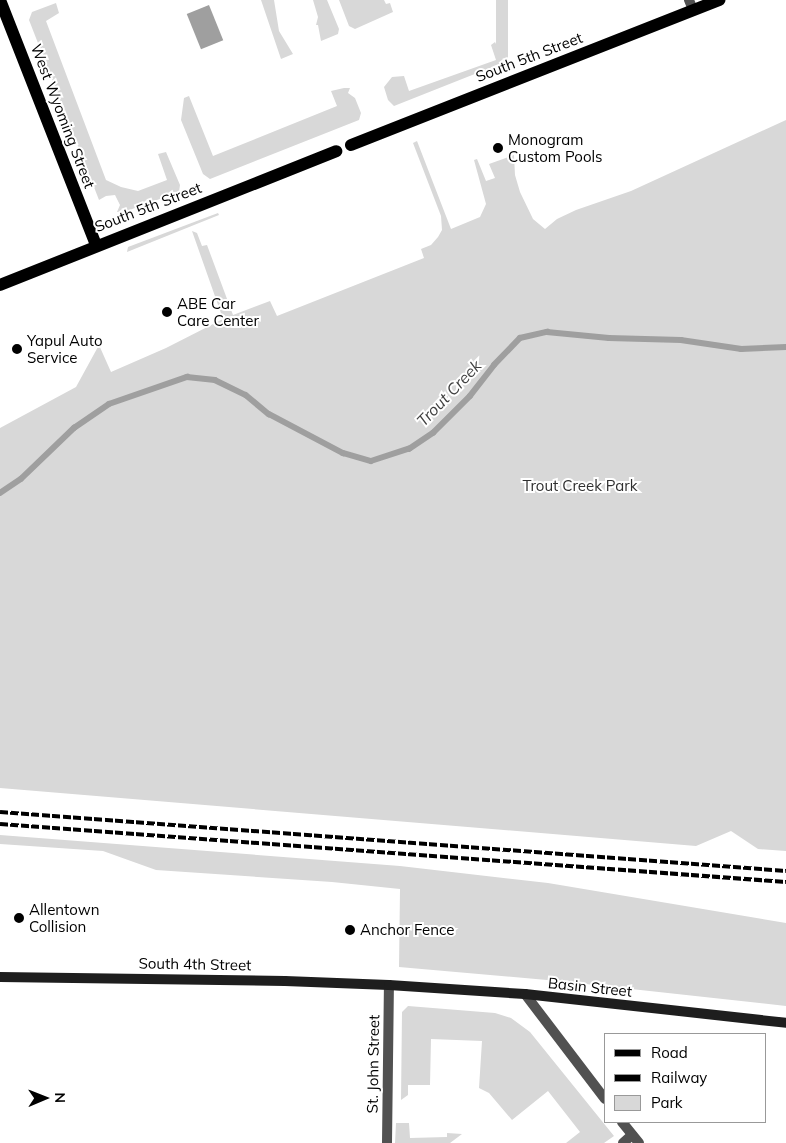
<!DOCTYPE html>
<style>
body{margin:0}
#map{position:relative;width:786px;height:1143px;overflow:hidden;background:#fff;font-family:Mulish,sans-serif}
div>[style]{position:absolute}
.green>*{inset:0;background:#d8d8d8;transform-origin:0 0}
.water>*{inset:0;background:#9f9f9f;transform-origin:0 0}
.stream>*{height:5.5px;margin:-2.75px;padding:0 2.75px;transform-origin:2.75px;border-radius:2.75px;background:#9f9f9f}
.minor>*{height:10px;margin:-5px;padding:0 5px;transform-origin:5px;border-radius:5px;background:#515151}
.secondary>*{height:10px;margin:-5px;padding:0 5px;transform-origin:5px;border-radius:5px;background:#1e1e1e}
.primary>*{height:12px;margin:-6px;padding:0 6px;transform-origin:6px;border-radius:6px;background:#000}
.rail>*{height:4px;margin-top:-2px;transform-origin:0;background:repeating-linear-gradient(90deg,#000 0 8px,transparent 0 10.5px)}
.dots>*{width:14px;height:14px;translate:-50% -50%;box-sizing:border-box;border:2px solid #fff;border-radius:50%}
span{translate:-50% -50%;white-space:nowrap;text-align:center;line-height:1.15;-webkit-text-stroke:4px #fff;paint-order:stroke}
.street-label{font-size:15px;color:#000}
.poi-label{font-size:15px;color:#000}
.left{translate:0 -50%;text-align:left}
.park-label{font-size:15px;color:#2f2f2f}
.water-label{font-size:16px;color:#404040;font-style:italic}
.legend{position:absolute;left:604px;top:1033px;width:162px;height:90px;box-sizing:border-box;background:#fff;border:1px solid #999;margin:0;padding:6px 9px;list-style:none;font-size:15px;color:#000}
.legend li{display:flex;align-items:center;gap:10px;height:25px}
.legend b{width:25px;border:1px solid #999}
.north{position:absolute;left:20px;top:1073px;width:50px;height:50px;-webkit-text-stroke:4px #fff;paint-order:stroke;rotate:89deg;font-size:14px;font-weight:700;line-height:20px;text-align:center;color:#000}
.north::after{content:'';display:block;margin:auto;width:18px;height:22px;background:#000;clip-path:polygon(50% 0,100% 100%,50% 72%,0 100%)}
</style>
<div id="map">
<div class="green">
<i style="clip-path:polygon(261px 0,274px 0,279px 31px,293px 54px,281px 59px)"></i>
<i style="clip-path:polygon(313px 0,327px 0,339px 29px,338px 34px,321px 41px,318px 25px,316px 25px,318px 17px)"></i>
<i style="clip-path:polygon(339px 0,384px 0,386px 4px,390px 3px,393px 12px,355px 29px,349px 26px)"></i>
<i style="left:496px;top:0;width:12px;height:61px"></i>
<i style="clip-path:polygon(56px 3px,59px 13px,46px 21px,106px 180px,121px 187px,138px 191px,167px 180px,158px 154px,166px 152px,180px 185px,179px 192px,124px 212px,117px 212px,120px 205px,115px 195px,106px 196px,99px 200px,29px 20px,32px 12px)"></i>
<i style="clip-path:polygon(495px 42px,505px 62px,394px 106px,388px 100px,384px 87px,392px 77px,404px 76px,409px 91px,496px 60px,491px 45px)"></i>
<i style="clip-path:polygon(344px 88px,350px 88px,348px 93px,355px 98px,361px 113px,359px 120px,210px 179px,203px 174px,181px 120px,184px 98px,189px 96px,213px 156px,337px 106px,331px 91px)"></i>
<i style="clip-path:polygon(786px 120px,786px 851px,758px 849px,731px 831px,696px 846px,0 788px,0 428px,76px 387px,99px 345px,111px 372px,166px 348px,223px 319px,192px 231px,197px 233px,202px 246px,207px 245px,233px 315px,270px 301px,277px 316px,424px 258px,421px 249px,431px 245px,438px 237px,442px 230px,441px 216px,413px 143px,417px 141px,451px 229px,480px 217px,486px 204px,474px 160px,477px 159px,486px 181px,495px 178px,489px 164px,514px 155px,515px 175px,520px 192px,533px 219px,545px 229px,557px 219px,576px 210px,631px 191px)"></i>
<i style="clip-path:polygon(218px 213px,219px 215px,127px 252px,128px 247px)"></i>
<i style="clip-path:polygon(0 835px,400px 866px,548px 883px,786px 923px,786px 1006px,558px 981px,399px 967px,400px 889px,332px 882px,156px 870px,103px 851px,0 844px)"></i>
<i style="clip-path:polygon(408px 1006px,495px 1013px,511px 1018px,530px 1032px,614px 1136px,604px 1143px,566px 1143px,580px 1132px,548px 1091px,512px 1120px,489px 1093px,479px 1088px,482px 1041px,431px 1039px,430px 1085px,408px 1085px,408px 1095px,401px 1100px,402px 1012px)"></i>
<i style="clip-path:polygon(396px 1123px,409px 1123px,410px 1138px,447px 1137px,447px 1133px,462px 1134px,450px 1143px,395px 1143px)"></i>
</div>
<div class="water">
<i style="left:209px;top:5px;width:38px;height:24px;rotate:68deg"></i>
</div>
<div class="stream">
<i style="left:0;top:493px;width:25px;rotate:-34deg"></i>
<i style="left:21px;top:479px;width:74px;rotate:-43.9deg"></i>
<i style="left:74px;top:428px;width:42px;rotate:-34.4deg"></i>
<i style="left:109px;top:404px;width:83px;rotate:-19.1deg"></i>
<i style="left:187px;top:377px;width:28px;rotate:6deg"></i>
<i style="left:215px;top:380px;width:34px;rotate:26deg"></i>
<i style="left:246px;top:395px;width:30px;rotate:40deg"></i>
<i style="left:269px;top:414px;width:84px;rotate:27.8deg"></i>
<i style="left:343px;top:453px;width:29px;rotate:16deg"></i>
<i style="left:371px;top:461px;width:40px;rotate:-18deg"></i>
<i style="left:409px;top:449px;width:29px;rotate:-34deg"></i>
<i style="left:433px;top:433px;width:52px;rotate:-45deg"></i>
<i style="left:470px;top:396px;width:39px;rotate:-52deg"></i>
<i style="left:494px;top:365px;width:37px;rotate:-46deg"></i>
<i style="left:520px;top:338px;width:28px;rotate:-13deg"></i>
<i style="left:547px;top:332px;width:62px;rotate:5.5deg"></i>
<i style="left:609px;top:338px;width:72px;rotate:1.6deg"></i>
<i style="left:681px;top:340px;width:61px;rotate:8.5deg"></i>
<i style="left:741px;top:349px;width:45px;rotate:-2.5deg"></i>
</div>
<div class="minor">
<i style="left:689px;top:0;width:11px;rotate:68deg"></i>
<i style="left:525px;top:994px;width:132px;rotate:52.7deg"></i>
<i style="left:622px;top:1122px;width:27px;rotate:51deg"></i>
<i style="left:387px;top:1143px;width:158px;rotate:-89.3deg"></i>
<i style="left:623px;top:1143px;width:12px;rotate:-42deg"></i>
</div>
<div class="secondary">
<i style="left:0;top:977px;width:285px;rotate:0.8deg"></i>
<i style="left:285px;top:981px;width:104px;rotate:2.2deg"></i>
<i style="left:389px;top:985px;width:136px;rotate:3.8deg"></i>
<i style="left:525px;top:994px;width:263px;rotate:6.3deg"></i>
</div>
<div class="primary">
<i style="left:0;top:0;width:263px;rotate:68.6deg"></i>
<i style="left:351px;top:145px;width:396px;rotate:-21.5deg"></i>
<i style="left:0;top:285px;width:362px;rotate:-21.7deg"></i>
</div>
<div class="rail">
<i style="left:0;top:812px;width:788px;rotate:4.29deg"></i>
<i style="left:0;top:824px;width:788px;rotate:4.22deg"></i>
</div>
<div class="dots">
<i style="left:498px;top:148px;background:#000"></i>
<i style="left:167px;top:312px;background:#000"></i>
<i style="left:17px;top:349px;background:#000"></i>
<i style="left:19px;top:918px;background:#000"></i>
<i style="left:350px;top:930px;background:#000"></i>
</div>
<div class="street-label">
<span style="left:529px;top:57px;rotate:-21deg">South 5th Street</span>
<span style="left:63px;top:116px;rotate:69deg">West Wyoming Street</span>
<span style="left:148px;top:207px;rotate:-21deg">South 5th Street</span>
<span style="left:195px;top:964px;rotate:1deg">South 4th Street</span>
<span style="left:590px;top:987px;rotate:6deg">Basin Street</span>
<span style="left:373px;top:1064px;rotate:-89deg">St. John Street</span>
</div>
<div class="poi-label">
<span class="left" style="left:508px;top:148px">Monogram<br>Custom Pools</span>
<span class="left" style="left:177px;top:312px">ABE Car<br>Care Center</span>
<span class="left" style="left:27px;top:349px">Yapul Auto<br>Service</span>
<span class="left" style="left:29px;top:918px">Allentown<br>Collision</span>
<span class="left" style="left:360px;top:930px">Anchor Fence</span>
</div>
<div class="park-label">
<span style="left:580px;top:486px">Trout Creek Park</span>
</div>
<div class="water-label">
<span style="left:449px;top:393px;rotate:-46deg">Trout Creek</span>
</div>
<ul class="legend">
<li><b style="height:6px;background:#000"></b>Road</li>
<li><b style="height:6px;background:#000"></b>Railway</li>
<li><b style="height:14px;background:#d8d8d8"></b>Park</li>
</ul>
<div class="north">N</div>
</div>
